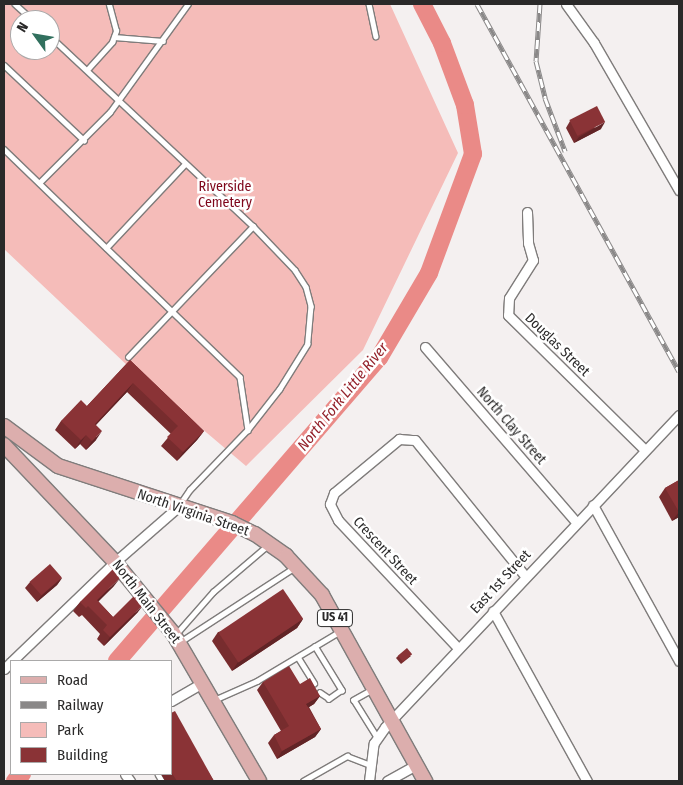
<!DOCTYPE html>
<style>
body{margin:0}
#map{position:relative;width:683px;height:785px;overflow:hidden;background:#f4f0f0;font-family:"Fira Sans Condensed",sans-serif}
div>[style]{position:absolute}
.green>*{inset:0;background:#f5bcb9}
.river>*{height:18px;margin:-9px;padding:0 9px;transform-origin:9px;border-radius:9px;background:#ea8a87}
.roads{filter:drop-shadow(1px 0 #7f7c7b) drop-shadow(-1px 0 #7f7c7b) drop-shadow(0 1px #7f7c7b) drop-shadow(0 -1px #7f7c7b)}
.lane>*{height:4.5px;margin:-2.25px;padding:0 2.25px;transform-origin:2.25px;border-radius:2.25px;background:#fff}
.street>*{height:9px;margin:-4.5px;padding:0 4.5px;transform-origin:4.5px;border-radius:4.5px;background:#fff}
.primary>*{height:14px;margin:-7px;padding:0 7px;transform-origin:7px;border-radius:7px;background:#dcaead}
.rail>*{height:5px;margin-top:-2.5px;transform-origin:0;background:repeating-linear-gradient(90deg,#fff 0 9px,#8a8888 0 18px);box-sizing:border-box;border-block:1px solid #8a8888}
.wall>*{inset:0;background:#772c2e}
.shaded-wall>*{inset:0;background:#612426}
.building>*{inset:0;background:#8a3336;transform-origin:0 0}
span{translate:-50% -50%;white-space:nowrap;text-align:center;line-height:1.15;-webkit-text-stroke:5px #fff;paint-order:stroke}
.shield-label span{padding:1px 4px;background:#fff;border:1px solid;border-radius:4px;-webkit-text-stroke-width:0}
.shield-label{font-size:12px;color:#2a2929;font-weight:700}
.park-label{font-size:14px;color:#7e051a}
.street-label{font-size:14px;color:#2a2929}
.water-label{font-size:15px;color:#94232c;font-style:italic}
.frame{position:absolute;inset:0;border:5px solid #2a2929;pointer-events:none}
.legend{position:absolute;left:10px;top:660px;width:162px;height:115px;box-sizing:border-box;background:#fff;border:1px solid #aaa9a9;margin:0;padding:6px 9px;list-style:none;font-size:15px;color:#2a2929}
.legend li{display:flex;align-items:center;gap:10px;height:25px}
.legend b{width:25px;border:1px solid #aaa9a9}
.north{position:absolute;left:10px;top:10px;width:50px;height:50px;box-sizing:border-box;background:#fff;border:1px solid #aaa9a9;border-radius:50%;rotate:302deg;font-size:14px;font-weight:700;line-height:20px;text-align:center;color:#2a2929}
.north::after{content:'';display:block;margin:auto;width:18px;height:22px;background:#31705e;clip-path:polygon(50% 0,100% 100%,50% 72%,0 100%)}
</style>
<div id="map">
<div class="green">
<i style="clip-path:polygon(evenodd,4px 4px,390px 4px,458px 153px,363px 350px,246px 466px,129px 367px,4px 249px,4px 4px,20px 20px,50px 20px,50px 50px,20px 50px,20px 20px)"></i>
</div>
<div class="river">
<i style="left:117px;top:661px;width:401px;rotate:-49.2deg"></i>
<i style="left:379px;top:358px;width:99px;rotate:-59.5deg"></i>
<i style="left:429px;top:273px;width:127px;rotate:-69.7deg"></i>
<i style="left:473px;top:154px;width:50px;rotate:-99.3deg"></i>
<i style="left:465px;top:105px;width:66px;rotate:-110.4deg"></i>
<i style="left:442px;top:43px;width:44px;rotate:-117.1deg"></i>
<i style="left:15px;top:781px;width:10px;rotate:-45deg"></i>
</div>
<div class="roads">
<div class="lane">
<i style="left:15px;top:4px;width:24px;rotate:42deg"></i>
<i style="left:369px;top:4px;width:33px;rotate:78deg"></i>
<i style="left:50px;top:36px;width:278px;rotate:43.1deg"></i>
<i style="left:253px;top:226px;width:61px;rotate:46.3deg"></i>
<i style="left:295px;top:270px;width:20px;rotate:57deg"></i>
<i style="left:306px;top:287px;width:20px;rotate:75deg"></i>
<i style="left:311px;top:306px;width:38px;rotate:95deg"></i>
<i style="left:308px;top:344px;width:53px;rotate:121.9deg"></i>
<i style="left:280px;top:389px;width:52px;rotate:128deg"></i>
<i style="left:114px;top:37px;width:49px;rotate:4.7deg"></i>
<i style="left:4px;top:65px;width:110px;rotate:43.2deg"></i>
<i style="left:87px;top:70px;width:38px;rotate:-48deg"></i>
<i style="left:112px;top:42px;width:12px;rotate:-70deg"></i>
<i style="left:116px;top:31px;width:28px;rotate:-105deg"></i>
<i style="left:4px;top:149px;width:328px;rotate:44deg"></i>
<i style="left:240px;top:377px;width:54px;rotate:81.4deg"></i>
<i style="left:248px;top:430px;width:83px;rotate:134deg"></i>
<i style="left:190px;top:490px;width:18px;rotate:124deg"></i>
<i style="left:39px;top:183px;width:100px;rotate:-45deg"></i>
<i style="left:110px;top:112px;width:133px;rotate:-54.2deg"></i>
<i style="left:106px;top:248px;width:115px;rotate:-46.8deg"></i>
<i style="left:128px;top:357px;width:181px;rotate:-46.3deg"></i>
<i style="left:177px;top:633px;width:55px;rotate:-48.7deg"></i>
<i style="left:213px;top:592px;width:72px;rotate:-40.5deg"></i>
<i style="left:180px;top:642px;width:137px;rotate:-33.1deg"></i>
<i style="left:315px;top:646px;width:52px;rotate:58.5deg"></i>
<i style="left:342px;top:690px;width:16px;rotate:145deg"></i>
<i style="left:329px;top:699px;width:11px;rotate:-146deg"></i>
<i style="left:298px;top:657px;width:31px;rotate:58deg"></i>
<i style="left:372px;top:690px;width:21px;rotate:151deg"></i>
<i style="left:354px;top:700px;width:44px;rotate:58.1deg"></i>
<i style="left:214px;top:700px;width:47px;rotate:-23.8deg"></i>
<i style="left:257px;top:681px;width:96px;rotate:-30.9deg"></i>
<i style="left:158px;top:774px;width:8px;rotate:60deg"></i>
<i style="left:303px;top:781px;width:51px;rotate:-29.6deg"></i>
<i style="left:347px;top:756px;width:25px;rotate:21deg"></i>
</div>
<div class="street">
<i style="left:566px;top:4px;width:48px;rotate:54.3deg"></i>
<i style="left:594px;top:43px;width:170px;rotate:60deg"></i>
<i style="left:527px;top:212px;width:31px;rotate:88deg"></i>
<i style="left:528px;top:243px;width:18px;rotate:74deg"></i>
<i style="left:533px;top:260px;width:45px;rotate:122.3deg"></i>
<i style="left:509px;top:298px;width:17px;rotate:93deg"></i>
<i style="left:508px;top:315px;width:192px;rotate:44.6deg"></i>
<i style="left:425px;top:347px;width:231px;rotate:49.2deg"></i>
<i style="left:593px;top:505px;width:178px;rotate:61.1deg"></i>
<i style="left:493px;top:611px;width:194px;rotate:61.1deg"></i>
<i style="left:458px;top:648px;width:175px;rotate:-133.2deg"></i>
<i style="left:338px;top:520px;width:18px;rotate:-117deg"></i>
<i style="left:330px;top:504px;width:12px;rotate:-70deg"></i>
<i style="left:334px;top:493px;width:85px;rotate:-39.7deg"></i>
<i style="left:399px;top:439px;width:16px;rotate:4deg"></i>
<i style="left:415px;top:440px;width:175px;rotate:51deg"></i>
<i style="left:12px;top:661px;width:143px;rotate:-43.9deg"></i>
<i style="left:115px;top:562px;width:85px;rotate:-41.2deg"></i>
<i style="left:4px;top:669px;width:10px;rotate:-45deg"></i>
<i style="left:171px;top:701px;width:36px;rotate:-30deg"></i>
<i style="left:125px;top:774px;width:9px;rotate:54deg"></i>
<i style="left:369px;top:781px;width:38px;rotate:-83deg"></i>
<i style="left:374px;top:743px;width:19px;rotate:-55deg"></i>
<i style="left:385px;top:727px;width:429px;rotate:-46.7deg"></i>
<i style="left:387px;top:781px;width:33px;rotate:-29deg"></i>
</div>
<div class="primary">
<i style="left:4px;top:426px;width:67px;rotate:36.5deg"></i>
<i style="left:58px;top:466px;width:183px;rotate:18.1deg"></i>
<i style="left:232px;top:523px;width:25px;rotate:26deg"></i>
<i style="left:255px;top:534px;width:38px;rotate:35deg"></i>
<i style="left:286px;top:556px;width:53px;rotate:47.3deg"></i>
<i style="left:322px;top:595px;width:213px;rotate:61deg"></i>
<i style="left:4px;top:445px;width:161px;rotate:46.5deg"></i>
<i style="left:115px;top:562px;width:92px;rotate:50.8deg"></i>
<i style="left:173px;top:633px;width:171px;rotate:59.8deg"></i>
</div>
</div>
<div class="rail">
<i style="left:477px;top:4px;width:419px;rotate:61.2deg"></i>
<i style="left:540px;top:4px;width:57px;rotate:94deg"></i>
<i style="left:536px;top:61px;width:38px;rotate:76deg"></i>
<i style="left:545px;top:98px;width:57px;rotate:69.3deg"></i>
</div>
<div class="wall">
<i style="clip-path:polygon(570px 121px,601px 129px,574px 143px,566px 128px)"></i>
<i style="clip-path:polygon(130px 360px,204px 431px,197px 440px,177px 461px,161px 446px,171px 434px,127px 392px,96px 425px,96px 440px,86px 450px,80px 444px,75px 449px,55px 430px,61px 421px,87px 406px)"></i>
<i style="clip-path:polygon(679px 480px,679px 517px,672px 521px,659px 497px,665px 488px)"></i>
<i style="clip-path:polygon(62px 578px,57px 585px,37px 602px,25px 588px,30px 582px)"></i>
<i style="clip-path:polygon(114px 586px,98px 601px,113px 617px,138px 612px,104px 646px,97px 639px,100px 634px,82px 615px,79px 617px,73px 611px,80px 602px)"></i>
<i style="clip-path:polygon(303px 619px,297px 628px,232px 671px,212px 641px,218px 632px)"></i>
<i style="clip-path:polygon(398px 656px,411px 656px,401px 664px,396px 658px)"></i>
<i style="clip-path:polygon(263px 682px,300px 684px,320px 696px,314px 704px,309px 707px,321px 729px,315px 737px,277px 759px,268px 743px,274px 735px,281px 731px,257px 690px)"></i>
<i style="clip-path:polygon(171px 713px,214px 781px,165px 781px,161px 774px,171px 774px)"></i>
</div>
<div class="shaded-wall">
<i style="clip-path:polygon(605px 122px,601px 129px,574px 143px,579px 137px)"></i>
<i style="clip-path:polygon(133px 383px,127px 392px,88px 433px,95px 424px)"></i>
<i style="clip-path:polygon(102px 431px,96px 440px,86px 450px,92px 441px)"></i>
<i style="clip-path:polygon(204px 431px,197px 440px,177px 461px,183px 452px)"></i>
<i style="clip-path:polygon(86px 435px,80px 444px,75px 449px,81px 440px)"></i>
<i style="clip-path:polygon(679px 512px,679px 517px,672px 521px)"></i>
<i style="clip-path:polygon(121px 577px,114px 586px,91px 609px,97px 600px)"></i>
<i style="clip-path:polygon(62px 578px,57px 585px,37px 602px,42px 595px)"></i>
<i style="clip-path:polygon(145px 603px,138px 612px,104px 646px,110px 637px)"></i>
<i style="clip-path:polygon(303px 619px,297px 628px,232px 671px,238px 662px)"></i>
<i style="clip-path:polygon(320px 696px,314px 704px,301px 712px,306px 704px)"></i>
<i style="clip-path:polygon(321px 729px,315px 737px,277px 759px,282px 751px)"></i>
</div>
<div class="building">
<i style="left:597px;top:106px;width:18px;height:31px;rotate:63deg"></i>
<i style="clip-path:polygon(130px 360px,204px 431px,183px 452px,167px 437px,178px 426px,133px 383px,95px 424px,102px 431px,92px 441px,86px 435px,81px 440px,61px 421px,81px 400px,87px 406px)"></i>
<i style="clip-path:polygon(679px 480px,679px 512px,665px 488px)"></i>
<i style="left:50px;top:564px;width:18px;height:27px;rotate:49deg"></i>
<i style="clip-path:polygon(113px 569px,121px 577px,97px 600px,113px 617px,136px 594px,145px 603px,110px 637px,103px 630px,107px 625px,88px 606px,86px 608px,80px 602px)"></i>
<i style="left:283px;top:589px;width:36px;height:78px;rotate:56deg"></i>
<i style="left:407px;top:648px;width:8px;height:12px;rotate:50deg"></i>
<i style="clip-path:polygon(289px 666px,300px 684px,310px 678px,320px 696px,306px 704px,321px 729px,282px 751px,274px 735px,289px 726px,263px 682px)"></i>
<i style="clip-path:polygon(175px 711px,214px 781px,177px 781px,171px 772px,171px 713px)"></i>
</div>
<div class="shield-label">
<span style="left:335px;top:618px">US 41</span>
</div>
<div class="park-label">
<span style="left:225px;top:195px">Riverside<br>Cemetery</span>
</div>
<div class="street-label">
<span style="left:557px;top:345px;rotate:44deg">Douglas Street</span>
<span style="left:511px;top:426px;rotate:49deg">North Clay Street</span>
<span style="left:193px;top:513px;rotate:19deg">North Virginia Street</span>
<span style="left:385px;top:551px;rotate:47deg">Crescent Street</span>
<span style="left:501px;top:582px;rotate:-47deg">East 1st Street</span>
<span style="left:146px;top:602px;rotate:52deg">North Main Street</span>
</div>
<div class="water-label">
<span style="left:343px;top:397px;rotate:-51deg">North Fork Little River</span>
</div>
<div class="frame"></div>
<ul class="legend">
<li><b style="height:6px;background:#dcaead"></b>Road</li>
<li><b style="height:6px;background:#8a8888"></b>Railway</li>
<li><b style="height:14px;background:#f5bcb9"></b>Park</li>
<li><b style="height:14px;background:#8a3336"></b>Building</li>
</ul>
<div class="north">N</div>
</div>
